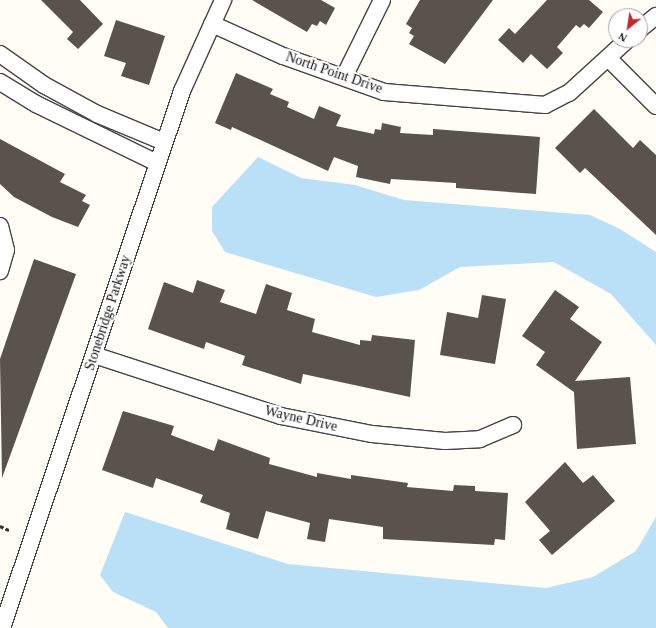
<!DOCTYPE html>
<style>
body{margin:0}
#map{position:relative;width:656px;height:628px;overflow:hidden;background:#fffdf5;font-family:Georgia,serif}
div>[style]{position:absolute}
.water>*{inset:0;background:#b9e0f7}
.building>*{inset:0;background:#5a524d}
.path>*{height:2.5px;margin-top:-1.25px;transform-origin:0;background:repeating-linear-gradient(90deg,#333 0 4px,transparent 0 6px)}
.roads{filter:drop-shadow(1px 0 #444) drop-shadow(-1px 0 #444) drop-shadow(0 1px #444) drop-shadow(0 -1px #444)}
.minor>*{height:16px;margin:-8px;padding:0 8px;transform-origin:8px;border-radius:8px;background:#fff}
span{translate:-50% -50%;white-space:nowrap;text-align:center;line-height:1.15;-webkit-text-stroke:4px #fff;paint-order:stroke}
.street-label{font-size:14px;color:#111}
.north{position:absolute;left:608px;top:8px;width:40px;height:40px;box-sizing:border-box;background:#fff;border:1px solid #a0a0a0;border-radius:50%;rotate:210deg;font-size:11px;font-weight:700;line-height:16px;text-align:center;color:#111}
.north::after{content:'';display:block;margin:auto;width:14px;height:18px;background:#c4262e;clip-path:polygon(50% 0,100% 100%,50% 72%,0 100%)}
</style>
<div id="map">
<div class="water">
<i style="clip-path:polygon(258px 157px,301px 178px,355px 185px,404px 200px,590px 215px,620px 229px,656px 252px,656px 345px,611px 294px,554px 262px,460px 267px,419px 290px,376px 297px,225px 252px,212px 231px,212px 207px)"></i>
<i style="clip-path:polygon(125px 512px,288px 564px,546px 588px,593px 577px,636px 551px,656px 517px,656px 628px,168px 628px,156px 612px,113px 592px,100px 575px)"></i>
</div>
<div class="building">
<i style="clip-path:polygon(41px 0,80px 0,103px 24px,78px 49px,67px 39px,73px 32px)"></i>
<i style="clip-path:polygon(252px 0,321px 0,335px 8px,326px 25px,320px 21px,317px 26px,312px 24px,307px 32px)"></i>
<i style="clip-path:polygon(420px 0,493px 0,445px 64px,409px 44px,414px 36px,409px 33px,412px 28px,406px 24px)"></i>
<i style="clip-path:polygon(547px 0,589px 0,603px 12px,589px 28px,584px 24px,580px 28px,576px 25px,557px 47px,563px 53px,547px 69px,531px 54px,523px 63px,498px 40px,509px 28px,515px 34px)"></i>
<i style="clip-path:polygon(116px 20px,165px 36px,149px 85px,121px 76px,126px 63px,104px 56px)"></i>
<i style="clip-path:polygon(236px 73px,273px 89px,270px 94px,289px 102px,287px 107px,314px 119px,319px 106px,341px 115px,336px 126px,374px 134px,375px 129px,381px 130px,382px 123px,401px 127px,400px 133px,433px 135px,433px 129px,540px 137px,536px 194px,456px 188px,456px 183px,391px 179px,390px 184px,356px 177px,358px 166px,334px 157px,328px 171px,232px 127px,231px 130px,215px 123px)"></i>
<i style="clip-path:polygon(594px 109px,633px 148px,640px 140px,656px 155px,656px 235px,585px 168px,580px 173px,555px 148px)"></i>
<i style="clip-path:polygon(0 139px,65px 174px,60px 182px,86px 195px,82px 201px,90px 205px,78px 227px,52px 217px,14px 197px,0 184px)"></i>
<i style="clip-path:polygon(34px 259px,76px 274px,2px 478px,0 359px)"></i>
<i style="clip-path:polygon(197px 280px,225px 290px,220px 302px,256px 314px,266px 284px,292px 293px,287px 310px,315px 319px,312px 332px,360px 345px,360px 340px,371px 341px,372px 335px,415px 340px,410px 397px,303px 374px,301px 384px,242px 365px,245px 356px,206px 342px,204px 349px,148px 329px,164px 282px,193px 293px)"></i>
<i style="clip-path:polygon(555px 290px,579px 307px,570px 319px,602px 342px,575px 381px,630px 377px,636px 444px,577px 449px,574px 392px,536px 365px,545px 352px,522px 336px)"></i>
<i style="clip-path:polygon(482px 295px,506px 299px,495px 364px,440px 355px,447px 312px,478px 318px)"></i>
<i style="clip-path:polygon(123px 411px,174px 426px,171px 435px,214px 451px,218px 439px,270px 458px,269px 464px,317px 477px,317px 473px,351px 479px,351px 475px,408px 483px,407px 487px,453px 491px,454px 485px,475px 486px,475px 491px,508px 493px,505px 540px,495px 539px,494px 545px,383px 539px,383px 527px,329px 519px,325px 542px,307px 539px,310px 523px,266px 511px,258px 539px,226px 529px,230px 513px,200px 502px,203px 495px,156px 478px,153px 488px,102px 470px)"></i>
<i style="clip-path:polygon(565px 462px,583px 483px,593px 475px,615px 501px,552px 555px,539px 540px,550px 531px,525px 502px)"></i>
</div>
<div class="path">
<i style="left:0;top:526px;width:10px;rotate:24deg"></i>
</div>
<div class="roads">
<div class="minor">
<i style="left:212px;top:24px;width:78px;rotate:24.3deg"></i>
<i style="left:283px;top:56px;width:107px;rotate:19.6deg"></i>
<i style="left:384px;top:92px;width:162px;rotate:4.6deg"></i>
<i style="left:545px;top:105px;width:27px;rotate:-27deg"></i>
<i style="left:569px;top:93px;width:79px;rotate:-42.4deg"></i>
<i style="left:640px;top:29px;width:21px;rotate:-39deg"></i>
<i style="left:0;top:54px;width:54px;rotate:35.2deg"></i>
<i style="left:44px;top:85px;width:60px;rotate:28.7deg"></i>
<i style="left:97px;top:114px;width:73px;rotate:22.7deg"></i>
<i style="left:608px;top:58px;width:68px;rotate:45deg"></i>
<i style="left:344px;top:77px;width:86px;rotate:-63.7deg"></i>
<i style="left:0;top:82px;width:42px;rotate:31.4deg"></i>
<i style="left:36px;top:104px;width:135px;rotate:26deg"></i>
<i style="left:0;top:226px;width:25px;rotate:76deg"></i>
<i style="left:6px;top:250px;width:22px;rotate:106deg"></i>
<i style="left:94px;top:355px;width:197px;rotate:18.1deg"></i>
<i style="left:281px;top:416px;width:93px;rotate:11.2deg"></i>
<i style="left:372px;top:434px;width:73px;rotate:5.5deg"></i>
<i style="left:445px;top:441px;width:35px;rotate:-3deg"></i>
<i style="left:480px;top:439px;width:36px;rotate:-23deg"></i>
<i style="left:2px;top:628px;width:566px;rotate:-71.47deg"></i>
<i style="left:182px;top:91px;width:100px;rotate:-65.7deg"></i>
</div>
</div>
<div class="street-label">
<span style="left:334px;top:73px;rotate:19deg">North Point Drive</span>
<span style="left:108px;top:313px;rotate:-72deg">Stonebridge Parkway</span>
<span style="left:301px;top:419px;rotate:13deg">Wayne Drive</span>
</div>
<div class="north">N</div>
</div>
